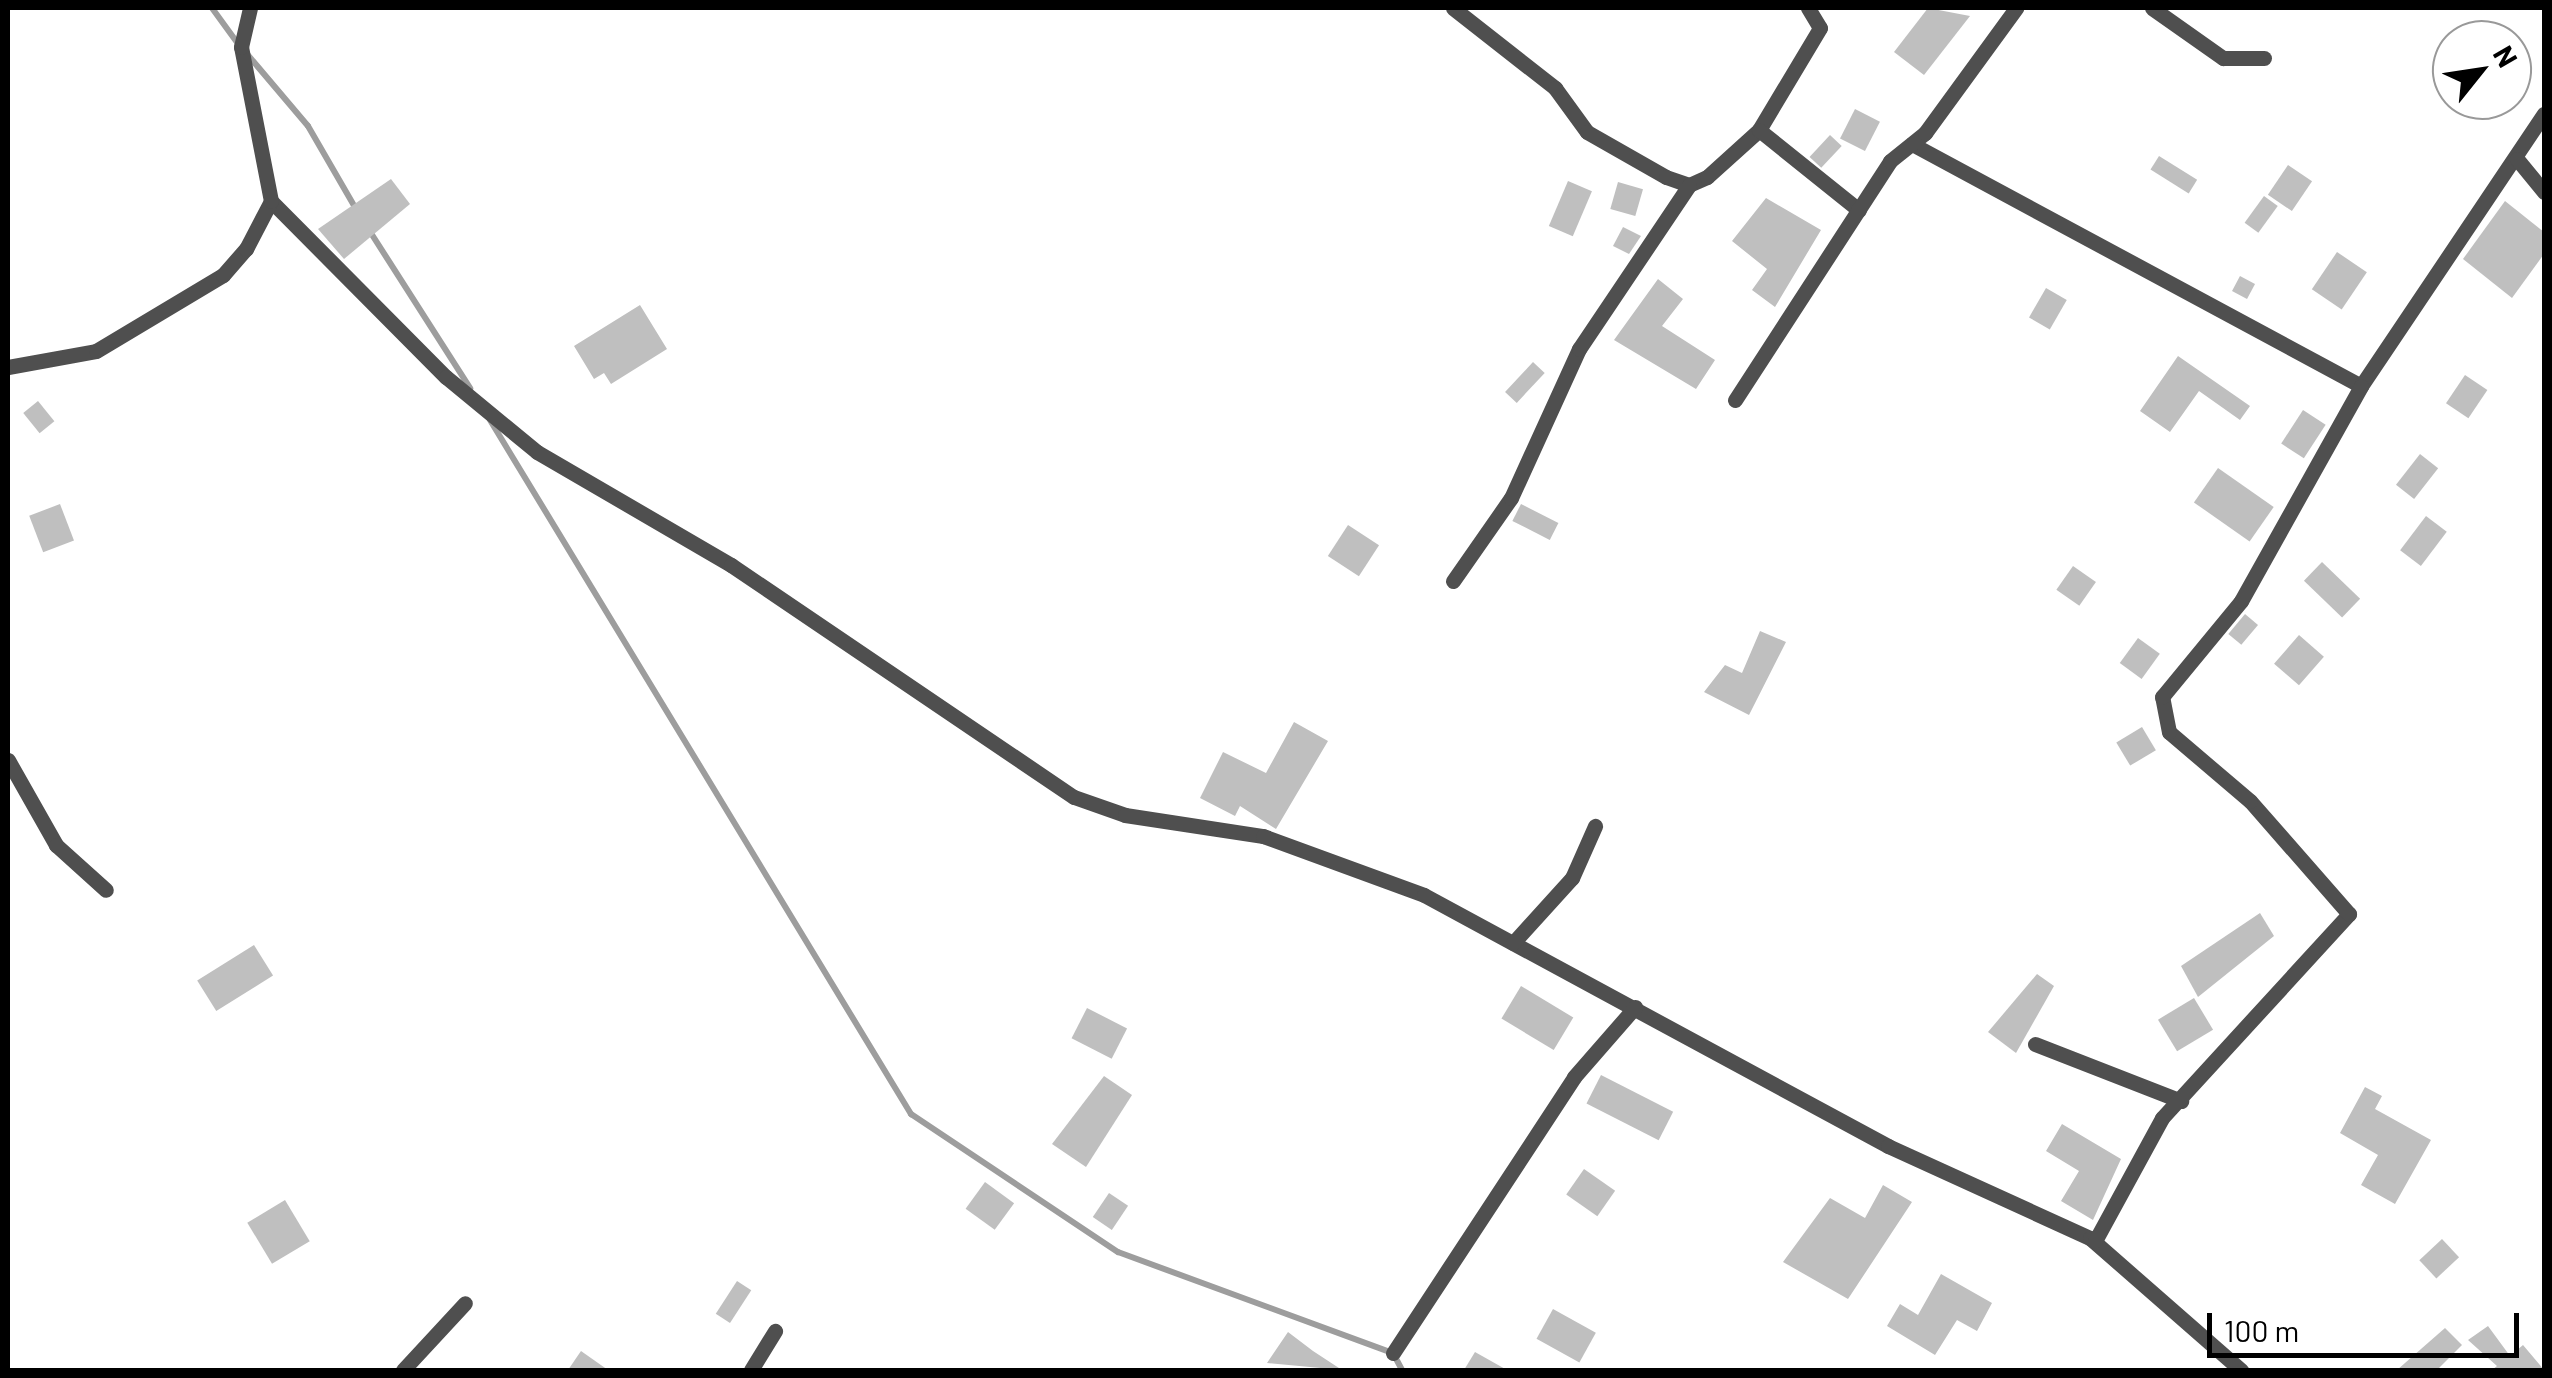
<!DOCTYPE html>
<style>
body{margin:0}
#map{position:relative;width:2552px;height:1378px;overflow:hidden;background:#fff;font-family:Barlow,sans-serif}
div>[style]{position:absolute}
.stream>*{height:6px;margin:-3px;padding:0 3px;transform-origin:3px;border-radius:3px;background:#9d9d9d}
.building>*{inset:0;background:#bfbfbf;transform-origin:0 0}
.minor>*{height:15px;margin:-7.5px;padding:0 7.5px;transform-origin:7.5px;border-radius:7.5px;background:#4f4f4f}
span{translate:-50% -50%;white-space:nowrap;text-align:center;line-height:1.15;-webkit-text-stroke:9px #fff;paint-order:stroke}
.frame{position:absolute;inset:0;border:10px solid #000;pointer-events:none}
.north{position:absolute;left:2432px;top:20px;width:100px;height:100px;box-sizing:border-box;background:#fff;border:2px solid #999;border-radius:50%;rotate:60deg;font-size:28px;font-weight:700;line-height:40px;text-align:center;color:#000}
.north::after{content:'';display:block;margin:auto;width:35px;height:45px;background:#000;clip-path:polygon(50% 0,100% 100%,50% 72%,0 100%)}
.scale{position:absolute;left:2207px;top:1313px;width:312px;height:45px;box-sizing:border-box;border:5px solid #000;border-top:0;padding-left:12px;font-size:30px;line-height:35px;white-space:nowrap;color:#000;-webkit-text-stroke:8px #fff;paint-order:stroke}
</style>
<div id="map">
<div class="stream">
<i style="left:212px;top:8px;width:46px;rotate:53.9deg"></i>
<i style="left:247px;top:54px;width:94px;rotate:49.7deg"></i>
<i style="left:308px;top:126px;width:98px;rotate:60deg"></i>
<i style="left:369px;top:230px;width:188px;rotate:57.4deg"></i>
<i style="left:490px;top:420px;width:812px;rotate:58.76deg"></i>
<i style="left:911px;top:1114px;width:249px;rotate:33.7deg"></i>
<i style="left:1118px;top:1252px;width:293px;rotate:20.2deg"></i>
<i style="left:1393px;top:1353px;width:19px;rotate:62deg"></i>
</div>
<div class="building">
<i style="clip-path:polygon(1928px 8px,1970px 16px,1924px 75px,1894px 52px)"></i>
<i style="left:1855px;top:109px;width:28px;height:33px;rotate:27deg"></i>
<i style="left:1830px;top:135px;width:16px;height:30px;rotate:43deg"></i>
<i style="left:2159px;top:156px;width:45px;height:16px;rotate:32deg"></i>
<i style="left:2288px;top:165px;width:29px;height:36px;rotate:34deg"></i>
<i style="clip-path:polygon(391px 179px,410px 204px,344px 259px,318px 229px)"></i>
<i style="left:1568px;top:181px;width:26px;height:49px;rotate:23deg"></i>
<i style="left:1618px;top:182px;width:26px;height:28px;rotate:16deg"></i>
<i style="left:2264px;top:196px;width:17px;height:33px;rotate:36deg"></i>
<i style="clip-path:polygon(1766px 198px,1821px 230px,1775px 307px,1752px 290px,1767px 269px,1732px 241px)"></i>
<i style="clip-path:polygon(2505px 201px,2544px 232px,2544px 254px,2512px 298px,2463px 259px)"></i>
<i style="clip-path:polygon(1623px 227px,1641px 236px,1629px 254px,1613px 246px)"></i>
<i style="left:2337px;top:252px;width:36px;height:45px;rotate:34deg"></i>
<i style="left:2240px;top:276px;width:17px;height:17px;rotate:28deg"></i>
<i style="clip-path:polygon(1658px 279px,1683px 299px,1662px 326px,1715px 360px,1696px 389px,1614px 340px)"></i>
<i style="left:2046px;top:288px;width:24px;height:34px;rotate:30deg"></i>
<i style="clip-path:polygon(640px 305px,667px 349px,611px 384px,604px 373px,594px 379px,574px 346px)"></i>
<i style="clip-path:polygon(2178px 356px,2250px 406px,2240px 420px,2199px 391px,2170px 432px,2140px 411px)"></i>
<i style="left:1533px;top:362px;width:16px;height:41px;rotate:43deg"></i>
<i style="left:2465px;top:375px;width:27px;height:34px;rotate:34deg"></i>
<i style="left:38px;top:401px;width:26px;height:19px;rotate:51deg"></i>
<i style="left:2303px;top:410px;width:27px;height:40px;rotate:33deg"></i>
<i style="left:2420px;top:454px;width:23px;height:39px;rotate:38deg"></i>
<i style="left:2218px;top:468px;width:68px;height:42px;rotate:35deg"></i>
<i style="left:60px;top:504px;width:39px;height:33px;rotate:69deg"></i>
<i style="left:1521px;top:504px;width:42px;height:19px;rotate:27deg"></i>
<i style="left:2426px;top:516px;width:26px;height:43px;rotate:37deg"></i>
<i style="left:1348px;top:525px;width:37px;height:37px;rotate:33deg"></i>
<i style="left:2322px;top:562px;width:53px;height:26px;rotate:44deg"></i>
<i style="left:2073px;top:566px;width:28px;height:29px;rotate:35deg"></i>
<i style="left:2245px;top:614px;width:17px;height:26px;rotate:40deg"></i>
<i style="clip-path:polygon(1760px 631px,1786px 642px,1749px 715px,1704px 692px,1725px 665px,1742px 673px)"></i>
<i style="left:2299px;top:635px;width:33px;height:38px;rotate:41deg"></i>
<i style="left:2138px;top:638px;width:27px;height:31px;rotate:36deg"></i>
<i style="clip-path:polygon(1294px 722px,1328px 741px,1276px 829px,1240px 806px,1235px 816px,1200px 798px,1223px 752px,1266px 773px)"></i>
<i style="left:2142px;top:727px;width:27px;height:30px;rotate:59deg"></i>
<i style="clip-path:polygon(2260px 913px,2274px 936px,2198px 997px,2181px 966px)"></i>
<i style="left:254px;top:945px;width:36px;height:67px;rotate:58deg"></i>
<i style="clip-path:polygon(2037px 974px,2054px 986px,2016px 1053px,1988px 1032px)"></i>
<i style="left:1521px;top:986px;width:61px;height:38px;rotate:31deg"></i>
<i style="left:2194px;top:998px;width:37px;height:42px;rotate:59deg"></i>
<i style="left:1087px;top:1008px;width:45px;height:34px;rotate:27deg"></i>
<i style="left:1601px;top:1075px;width:81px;height:32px;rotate:27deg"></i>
<i style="clip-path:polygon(1104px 1076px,1132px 1095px,1086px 1167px,1052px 1144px)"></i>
<i style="clip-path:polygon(2365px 1087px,2382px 1096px,2375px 1109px,2431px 1140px,2395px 1204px,2361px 1185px,2378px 1155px,2340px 1133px)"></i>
<i style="clip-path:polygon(2062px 1124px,2121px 1159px,2093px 1220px,2061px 1201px,2079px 1171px,2046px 1151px)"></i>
<i style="left:1584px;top:1169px;width:38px;height:31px;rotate:35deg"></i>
<i style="left:985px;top:1182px;width:36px;height:33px;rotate:36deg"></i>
<i style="clip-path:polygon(1883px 1185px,1912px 1202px,1848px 1299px,1783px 1262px,1830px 1198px,1865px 1218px)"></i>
<i style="left:1109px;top:1193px;width:23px;height:29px;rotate:34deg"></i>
<i style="left:285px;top:1200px;width:48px;height:44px;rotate:59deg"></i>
<i style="left:2442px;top:1239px;width:25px;height:31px;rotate:47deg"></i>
<i style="clip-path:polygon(1941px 1274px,1992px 1303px,1977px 1331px,1957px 1320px,1935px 1355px,1887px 1326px,1900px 1304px,1918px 1315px)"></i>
<i style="left:737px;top:1281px;width:17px;height:39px;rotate:33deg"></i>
<i style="left:1553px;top:1309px;width:49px;height:34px;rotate:29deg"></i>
<i style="clip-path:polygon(2488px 1326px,2510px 1356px,2523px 1345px,2544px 1370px,2492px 1370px,2497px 1366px,2468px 1340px)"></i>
<i style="clip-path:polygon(2445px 1328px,2462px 1345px,2437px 1370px,2397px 1370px)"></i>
<i style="clip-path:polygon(1288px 1332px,1313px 1351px,1342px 1370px,1267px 1363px)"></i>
<i style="clip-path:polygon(581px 1351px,608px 1370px,568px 1370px)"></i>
<i style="clip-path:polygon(1475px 1352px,1507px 1370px,1464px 1370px)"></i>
</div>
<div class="minor">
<i style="left:1453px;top:8px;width:130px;rotate:38.1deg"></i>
<i style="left:1555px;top:88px;width:54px;rotate:54deg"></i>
<i style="left:1587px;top:132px;width:91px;rotate:29.7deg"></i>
<i style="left:1666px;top:177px;width:24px;rotate:19deg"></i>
<i style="left:1689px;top:185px;width:20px;rotate:-24deg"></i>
<i style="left:1707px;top:177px;width:70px;rotate:-42.1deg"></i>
<i style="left:1808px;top:8px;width:23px;rotate:59deg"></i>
<i style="left:1820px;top:28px;width:119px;rotate:120.9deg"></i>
<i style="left:1759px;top:130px;width:128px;rotate:38.7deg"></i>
<i style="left:2152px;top:8px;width:87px;rotate:35.2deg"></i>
<i style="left:2223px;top:58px;width:41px"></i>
<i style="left:1912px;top:144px;width:510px;rotate:28.32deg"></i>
<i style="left:2361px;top:386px;width:328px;rotate:-56.1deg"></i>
<i style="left:2517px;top:159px;width:43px;rotate:50.7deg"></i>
<i style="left:271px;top:201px;width:248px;rotate:45.2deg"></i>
<i style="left:446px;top:377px;width:118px;rotate:39.5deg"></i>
<i style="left:537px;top:452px;width:225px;rotate:30.2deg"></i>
<i style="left:731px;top:565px;width:414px;rotate:34.1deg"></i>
<i style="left:1074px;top:797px;width:54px;rotate:19.4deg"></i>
<i style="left:1125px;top:815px;width:140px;rotate:8.7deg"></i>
<i style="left:1263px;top:836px;width:171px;rotate:20.1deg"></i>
<i style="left:1424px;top:895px;width:528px;rotate:28.41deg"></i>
<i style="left:1888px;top:1146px;width:222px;rotate:24.5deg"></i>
<i style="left:2090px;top:1238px;width:201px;rotate:41.2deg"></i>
<i style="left:8px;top:367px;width:89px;rotate:-10.3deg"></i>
<i style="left:96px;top:351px;width:148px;rotate:-30.9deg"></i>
<i style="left:223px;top:275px;width:35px;rotate:-49deg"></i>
<i style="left:246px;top:249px;width:54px;rotate:-62.5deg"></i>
<i style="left:271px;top:201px;width:157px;rotate:-101deg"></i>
<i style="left:241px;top:47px;width:40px;rotate:-77deg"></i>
<i style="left:1735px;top:400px;width:285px;rotate:-57deg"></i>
<i style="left:1890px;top:161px;width:45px;rotate:-38.7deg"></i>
<i style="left:1925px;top:133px;width:155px;rotate:-53.9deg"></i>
<i style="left:1453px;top:581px;width:101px;rotate:-55.1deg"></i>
<i style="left:1511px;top:498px;width:164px;rotate:-65.5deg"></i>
<i style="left:1579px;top:349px;width:197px;rotate:-56.1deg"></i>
<i style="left:8px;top:760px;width:98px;rotate:60.5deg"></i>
<i style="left:56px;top:845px;width:67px;rotate:42deg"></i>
<i style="left:1513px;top:943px;width:88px;rotate:-47.8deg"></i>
<i style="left:1572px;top:878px;width:57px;rotate:-66.1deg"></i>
<i style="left:2035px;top:1044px;width:157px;rotate:21.3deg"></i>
<i style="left:2095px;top:1241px;width:140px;rotate:-61.4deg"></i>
<i style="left:2162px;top:1118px;width:277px;rotate:-47.5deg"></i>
<i style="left:2349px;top:914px;width:150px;rotate:-131.2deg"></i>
<i style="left:2250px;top:801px;width:106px;rotate:-139.6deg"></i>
<i style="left:2169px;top:732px;width:36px;rotate:-101deg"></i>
<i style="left:2162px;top:697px;width:124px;rotate:-50.5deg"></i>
<i style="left:2241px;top:601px;width:246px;rotate:-60.8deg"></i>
<i style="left:1393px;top:1353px;width:330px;rotate:-56.7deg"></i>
<i style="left:1574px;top:1077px;width:93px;rotate:-48.9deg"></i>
<i style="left:403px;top:1370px;width:91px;rotate:-47.2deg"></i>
<i style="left:751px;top:1370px;width:46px;rotate:-58.4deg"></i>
</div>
<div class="frame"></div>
<div class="north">N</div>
<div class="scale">100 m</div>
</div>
